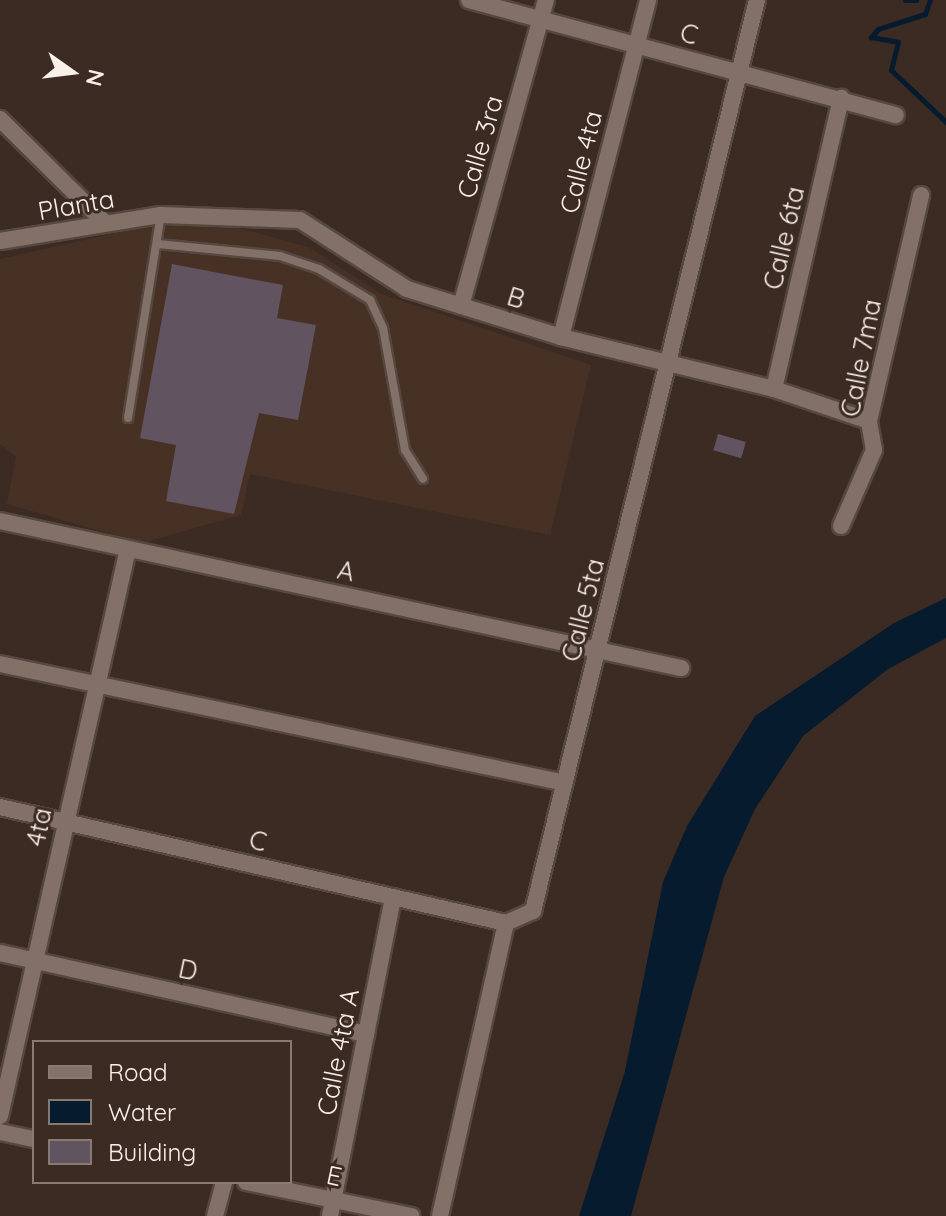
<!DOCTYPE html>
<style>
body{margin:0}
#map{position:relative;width:946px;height:1216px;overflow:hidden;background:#3b2b23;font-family:Quicksand,sans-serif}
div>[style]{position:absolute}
.built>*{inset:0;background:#473125}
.water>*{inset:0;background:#071b2e}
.stream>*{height:5px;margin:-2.5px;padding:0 2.5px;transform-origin:2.5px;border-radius:2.5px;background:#071b2e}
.building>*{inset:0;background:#615360;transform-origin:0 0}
.roads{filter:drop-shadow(2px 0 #554841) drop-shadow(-2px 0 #554841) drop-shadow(0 2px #554841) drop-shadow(0 -2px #554841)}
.lane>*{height:8px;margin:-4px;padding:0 4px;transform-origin:4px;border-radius:4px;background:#837167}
.street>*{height:16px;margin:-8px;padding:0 8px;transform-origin:8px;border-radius:8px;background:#837167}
span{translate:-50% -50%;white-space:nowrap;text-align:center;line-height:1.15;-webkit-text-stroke:6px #3b2b23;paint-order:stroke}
.street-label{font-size:26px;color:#faf0ea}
.legend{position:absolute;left:32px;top:1040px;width:260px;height:144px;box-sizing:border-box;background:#3b2b23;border:2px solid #877a73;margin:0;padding:10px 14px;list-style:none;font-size:24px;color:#faf0ea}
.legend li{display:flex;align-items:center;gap:16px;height:40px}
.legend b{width:40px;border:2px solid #877a73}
.north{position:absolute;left:32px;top:32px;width:80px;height:80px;-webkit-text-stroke:6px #3b2b23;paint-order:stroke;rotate:104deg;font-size:22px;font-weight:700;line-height:32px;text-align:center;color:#faf0ea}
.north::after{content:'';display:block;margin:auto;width:28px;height:36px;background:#faf0ea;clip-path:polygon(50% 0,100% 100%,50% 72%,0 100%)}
</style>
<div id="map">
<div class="built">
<i style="clip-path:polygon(221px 223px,308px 247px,382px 294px,591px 365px,550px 535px,250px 474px,241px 515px,142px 543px,7px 504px,16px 457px,0 444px,0 259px,137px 228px)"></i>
</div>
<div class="water">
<i style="clip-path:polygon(946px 598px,946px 638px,888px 669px,803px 736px,755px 809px,724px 877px,631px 1216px,579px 1216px,625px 1071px,663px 882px,687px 826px,755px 716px,894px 623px)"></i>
</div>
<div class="stream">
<i style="left:905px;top:0;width:11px"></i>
<i style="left:930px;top:0;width:15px;rotate:110deg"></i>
<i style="left:925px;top:14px;width:49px;rotate:162.3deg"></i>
<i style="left:878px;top:29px;width:11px;rotate:131deg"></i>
<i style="left:871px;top:37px;width:27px;rotate:10deg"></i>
<i style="left:898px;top:42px;width:29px;rotate:104deg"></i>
<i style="left:891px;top:70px;width:76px;rotate:43.4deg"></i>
</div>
<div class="building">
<i style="clip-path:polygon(172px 264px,283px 285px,277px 318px,316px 325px,298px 420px,259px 413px,234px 514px,166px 501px,176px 445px,140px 438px)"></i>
<i style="left:718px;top:434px;width:29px;height:17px;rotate:16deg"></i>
</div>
<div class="roads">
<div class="lane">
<i style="left:158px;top:244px;width:123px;rotate:5.6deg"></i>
<i style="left:280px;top:256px;width:41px;rotate:18.4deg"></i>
<i style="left:319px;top:269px;width:60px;rotate:31.3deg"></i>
<i style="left:370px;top:300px;width:31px;rotate:65deg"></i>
<i style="left:383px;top:328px;width:124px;rotate:79.8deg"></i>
<i style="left:405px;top:450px;width:34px;rotate:58deg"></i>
<i style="left:128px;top:418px;width:206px;rotate:-80.8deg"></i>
</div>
<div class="street">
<i style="left:469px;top:0;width:442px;rotate:15.1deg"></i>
<i style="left:0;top:119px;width:148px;rotate:44.7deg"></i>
<i style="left:0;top:241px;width:163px;rotate:-9.2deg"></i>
<i style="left:161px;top:215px;width:139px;rotate:2.1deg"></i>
<i style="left:300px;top:220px;width:127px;rotate:32.8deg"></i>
<i style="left:407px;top:289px;width:161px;rotate:17.3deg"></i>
<i style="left:561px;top:337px;width:219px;rotate:13.7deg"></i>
<i style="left:774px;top:389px;width:100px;rotate:18.6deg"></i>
<i style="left:461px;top:306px;width:318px;rotate:-74.5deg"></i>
<i style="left:561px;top:337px;width:348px;rotate:-75.5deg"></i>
<i style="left:774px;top:389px;width:299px;rotate:-77deg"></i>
<i style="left:0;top:521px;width:697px;rotate:12.18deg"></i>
<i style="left:841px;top:526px;width:83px;rotate:-66.5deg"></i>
<i style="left:874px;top:450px;width:29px;rotate:-100deg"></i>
<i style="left:869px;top:421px;width:232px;rotate:-77deg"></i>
<i style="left:0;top:664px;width:577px;rotate:11.89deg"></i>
<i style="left:0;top:807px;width:519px;rotate:12.91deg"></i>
<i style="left:0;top:953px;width:375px;rotate:12.5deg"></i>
<i style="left:0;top:1116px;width:581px;rotate:-77.28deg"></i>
<i style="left:0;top:1132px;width:35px;rotate:12deg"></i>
<i style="left:246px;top:1182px;width:169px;rotate:11.6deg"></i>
<i style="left:215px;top:1216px;width:35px;rotate:-75deg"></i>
<i style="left:330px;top:1216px;width:325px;rotate:-78.8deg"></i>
<i style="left:440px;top:1216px;width:300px;rotate:-77.3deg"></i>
<i style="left:506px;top:923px;width:30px;rotate:-24deg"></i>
<i style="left:533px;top:911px;width:938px;rotate:-76.19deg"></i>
</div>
</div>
<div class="street-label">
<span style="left:689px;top:34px;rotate:15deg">C</span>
<span style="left:480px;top:147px;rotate:-74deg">Calle 3ra</span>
<span style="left:581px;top:162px;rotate:-76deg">Calle 4ta</span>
<span style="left:76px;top:205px;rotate:-10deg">Planta</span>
<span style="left:784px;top:238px;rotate:-77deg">Calle 6ta</span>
<span style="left:516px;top:298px;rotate:17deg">B</span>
<span style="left:861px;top:358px;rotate:-79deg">Calle 7ma</span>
<span style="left:346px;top:571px;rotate:12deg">A</span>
<span style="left:583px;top:610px;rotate:-76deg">Calle 5ta</span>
<span style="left:39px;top:827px;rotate:-78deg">4ta</span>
<span style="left:258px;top:841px;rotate:13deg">C</span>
<span style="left:188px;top:970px;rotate:12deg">D</span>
<span style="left:338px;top:1052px;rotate:-79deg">Calle 4ta A</span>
<span style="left:334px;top:1176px;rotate:12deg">E</span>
</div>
<ul class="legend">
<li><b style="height:10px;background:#837167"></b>Road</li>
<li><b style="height:22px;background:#071b2e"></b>Water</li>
<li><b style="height:22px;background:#615360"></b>Building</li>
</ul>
<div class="north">N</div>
</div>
